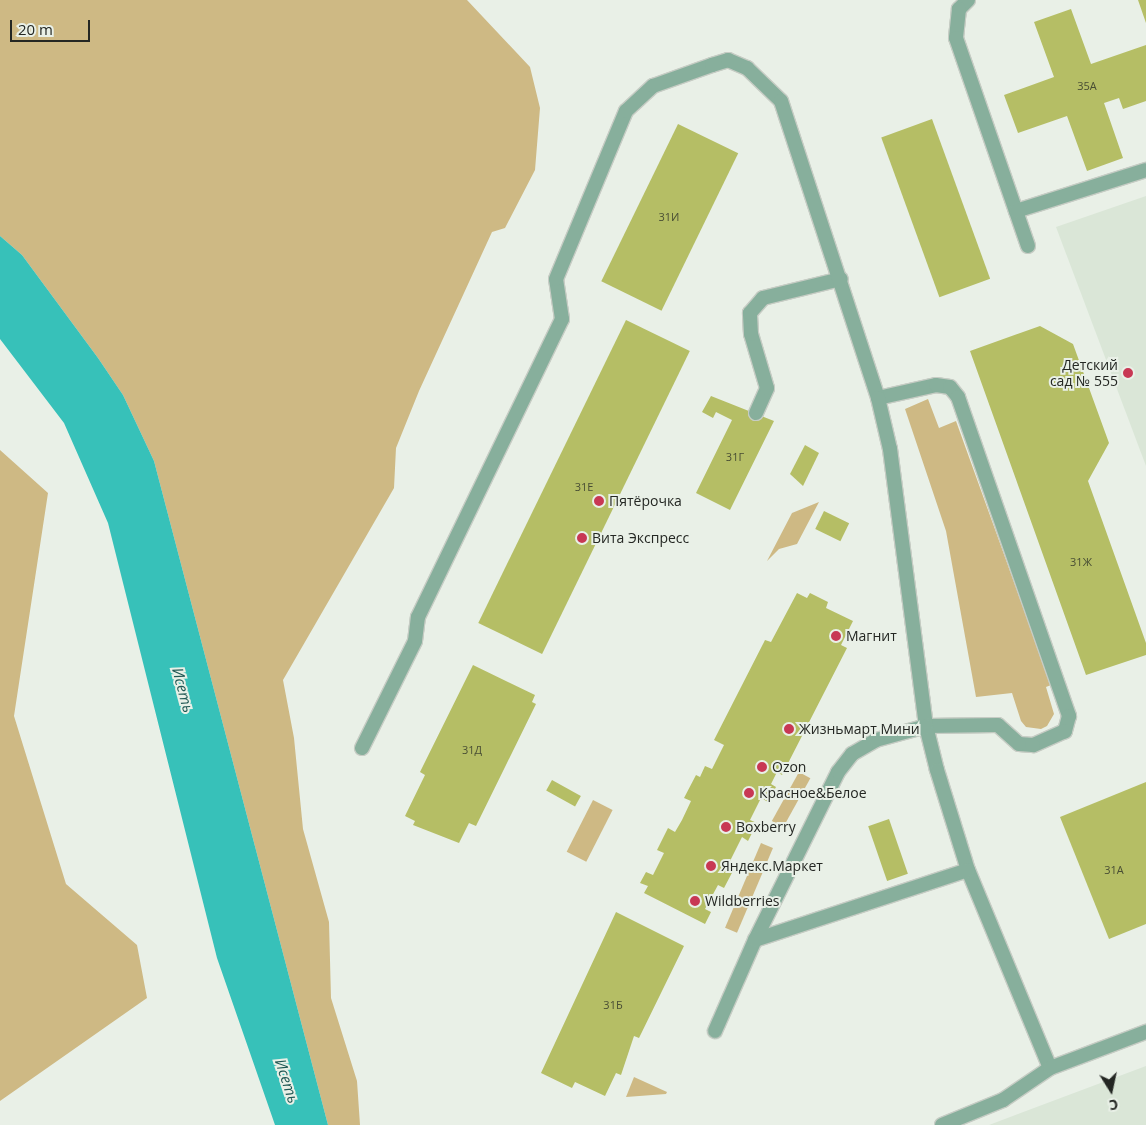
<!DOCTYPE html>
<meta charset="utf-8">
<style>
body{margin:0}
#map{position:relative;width:1146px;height:1125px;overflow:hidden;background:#e9f0e7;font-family:"Open Sans",sans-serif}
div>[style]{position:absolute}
.built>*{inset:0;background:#dae6d7}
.green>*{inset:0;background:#ceb984;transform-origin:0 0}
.water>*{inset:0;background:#37c1b9}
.building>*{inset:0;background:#b5be65;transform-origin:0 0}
.roads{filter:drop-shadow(1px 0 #c6ccc4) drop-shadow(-1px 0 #c6ccc4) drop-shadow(0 1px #c6ccc4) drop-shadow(0 -1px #c6ccc4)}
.service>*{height:14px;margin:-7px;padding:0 7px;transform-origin:7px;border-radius:7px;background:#87af9c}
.minor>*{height:14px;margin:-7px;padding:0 7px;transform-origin:7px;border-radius:7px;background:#87af9c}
.dots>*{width:14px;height:14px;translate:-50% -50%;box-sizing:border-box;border:2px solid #e9f0e7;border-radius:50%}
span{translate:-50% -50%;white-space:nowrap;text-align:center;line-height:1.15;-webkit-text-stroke:4px #e9f0e7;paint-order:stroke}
.number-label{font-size:11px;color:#484d34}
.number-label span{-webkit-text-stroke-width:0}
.poi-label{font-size:14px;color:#242723}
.right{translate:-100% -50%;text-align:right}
.left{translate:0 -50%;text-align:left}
.water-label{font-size:15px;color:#1f5753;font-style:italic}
.north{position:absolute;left:1086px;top:1065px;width:50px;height:50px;-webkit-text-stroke:4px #e9f0e7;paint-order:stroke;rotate:170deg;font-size:14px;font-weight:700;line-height:20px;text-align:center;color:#242723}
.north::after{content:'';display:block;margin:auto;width:18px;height:22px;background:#242723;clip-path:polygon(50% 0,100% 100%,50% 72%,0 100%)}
.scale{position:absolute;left:10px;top:20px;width:80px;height:22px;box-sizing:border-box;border:2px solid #242723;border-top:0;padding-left:6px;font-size:15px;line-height:18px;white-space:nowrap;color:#242723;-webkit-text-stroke:4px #e9f0e7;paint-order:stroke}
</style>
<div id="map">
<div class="built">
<i style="clip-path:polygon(1146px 196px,1146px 466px,1056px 227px)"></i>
<i style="clip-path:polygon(1146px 1066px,1146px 1125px,989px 1125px)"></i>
</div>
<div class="green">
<i style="clip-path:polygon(0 0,467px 0,530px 67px,540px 108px,535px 170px,505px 228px,492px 232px,419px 391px,396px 448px,394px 488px,283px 680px,294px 738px,303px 829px,329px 922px,331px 998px,357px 1081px,360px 1125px,328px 1125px,154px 461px,123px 395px,98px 358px,22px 255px,0 236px)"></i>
<i style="clip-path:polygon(928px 399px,939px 428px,956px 421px,1051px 685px,1046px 687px,1054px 714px,1047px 726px,1041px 729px,1026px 727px,1021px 721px,1012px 693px,976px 697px,946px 531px,905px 409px)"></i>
<i style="clip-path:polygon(0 450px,48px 493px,14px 716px,66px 884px,137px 945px,147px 998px,0 1101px)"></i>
<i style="clip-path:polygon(819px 502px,797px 544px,779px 549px,767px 561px,792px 513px)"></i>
<i style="left:799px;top:772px;width:13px;height:56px;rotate:29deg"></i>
<i style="left:593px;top:800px;width:22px;height:58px;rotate:27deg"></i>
<i style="left:761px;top:843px;width:13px;height:92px;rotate:23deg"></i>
<i style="clip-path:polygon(634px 1077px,667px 1092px,666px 1094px,626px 1097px)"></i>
</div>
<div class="water">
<i style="clip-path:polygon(0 236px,22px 255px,98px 358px,123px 395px,154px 461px,328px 1125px,275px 1125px,217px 958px,108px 523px,64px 423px,0 339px)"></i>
</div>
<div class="building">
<i style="clip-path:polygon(1138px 0,1146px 0,1146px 23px)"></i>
<i style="clip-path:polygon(1071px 9px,1091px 64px,1146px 45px,1146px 101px,1123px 109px,1119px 98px,1104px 103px,1123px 158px,1087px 171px,1067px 116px,1018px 133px,1004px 95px,1054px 77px,1034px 22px)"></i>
<i style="left:932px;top:119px;width:170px;height:54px;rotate:70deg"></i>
<i style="left:678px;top:124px;width:67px;height:175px;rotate:26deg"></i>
<i style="left:626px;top:320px;width:71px;height:337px;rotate:26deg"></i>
<i style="clip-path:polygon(1040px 326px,1073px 344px,1109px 443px,1088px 481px,1146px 643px,1146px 655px,1086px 675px,970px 351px)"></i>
<i style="clip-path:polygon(711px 396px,774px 421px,730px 510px,696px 493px,732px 420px,716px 412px,713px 418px,702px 412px)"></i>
<i style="clip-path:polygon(805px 445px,819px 453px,803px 486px,790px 474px)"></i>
<i style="left:824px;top:511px;width:28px;height:20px;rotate:26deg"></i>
<i style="clip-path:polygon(797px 593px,807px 598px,810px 593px,828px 602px,826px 608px,853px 621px,841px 645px,847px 648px,782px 775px,777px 772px,771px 784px,776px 787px,768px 802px,761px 798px,750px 820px,757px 823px,748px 841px,742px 837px,729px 863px,735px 867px,724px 888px,718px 885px,705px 909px,711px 912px,705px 924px,644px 893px,648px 886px,640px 883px,646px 872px,653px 875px,664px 853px,657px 850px,668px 828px,675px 832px,682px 820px,691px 801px,684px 798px,696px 775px,700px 777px,705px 766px,712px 769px,724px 745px,714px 740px,765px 640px,771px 642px)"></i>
<i style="clip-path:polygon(473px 665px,535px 695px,532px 702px,536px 704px,476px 826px,469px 823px,459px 843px,413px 825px,415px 821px,405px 816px,425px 775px,420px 772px)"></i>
<i style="left:552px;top:780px;width:33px;height:12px;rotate:29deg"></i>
<i style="clip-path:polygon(1146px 782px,1146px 924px,1109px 939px,1060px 817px)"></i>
<i style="left:889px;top:819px;width:58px;height:22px;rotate:71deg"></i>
<i style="clip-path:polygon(616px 912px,684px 946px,639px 1038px,634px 1036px,621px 1075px,616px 1073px,605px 1096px,575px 1082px,572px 1088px,541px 1073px)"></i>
</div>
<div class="roads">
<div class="service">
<i style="left:968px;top:0;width:13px;rotate:135deg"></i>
<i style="left:959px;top:9px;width:29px;rotate:96deg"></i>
<i style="left:956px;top:38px;width:220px;rotate:70.9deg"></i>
<i style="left:1016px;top:211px;width:136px;rotate:-17.5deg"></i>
<i style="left:878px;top:398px;width:59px;rotate:-12.6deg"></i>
<i style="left:936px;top:385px;width:14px;rotate:8deg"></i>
<i style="left:950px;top:387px;width:13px;rotate:51deg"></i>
<i style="left:958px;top:397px;width:338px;rotate:70.8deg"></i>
<i style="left:1069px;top:716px;width:16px;rotate:105deg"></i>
<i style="left:1065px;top:731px;width:35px;rotate:156deg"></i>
<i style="left:1033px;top:745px;width:14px;rotate:-176deg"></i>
<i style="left:1019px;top:744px;width:28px;rotate:-138deg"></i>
<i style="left:998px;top:725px;width:72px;rotate:179.2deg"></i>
<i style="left:756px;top:413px;width:27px;rotate:-66deg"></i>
<i style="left:767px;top:388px;width:56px;rotate:-106.5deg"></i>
<i style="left:751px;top:334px;width:21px;rotate:-93deg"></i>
<i style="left:750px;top:313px;width:20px;rotate:-49deg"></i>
<i style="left:763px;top:298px;width:80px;rotate:-13.7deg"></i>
<i style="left:362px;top:748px;width:119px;rotate:-63.6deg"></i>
<i style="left:415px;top:641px;width:24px;rotate:-83deg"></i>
<i style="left:418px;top:617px;width:331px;rotate:-64.2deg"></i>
<i style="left:562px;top:319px;width:40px;rotate:-98.5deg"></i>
<i style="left:556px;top:279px;width:182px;rotate:-67.4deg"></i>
<i style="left:626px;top:111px;width:37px;rotate:-43deg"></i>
<i style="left:653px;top:86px;width:63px;rotate:-19.6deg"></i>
<i style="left:712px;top:65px;width:17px;rotate:-17deg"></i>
<i style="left:728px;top:60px;width:21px;rotate:23deg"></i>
<i style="left:747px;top:68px;width:47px;rotate:44.1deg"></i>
<i style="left:781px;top:101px;width:312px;rotate:71.9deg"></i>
<i style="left:878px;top:398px;width:52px;rotate:76.8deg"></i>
<i style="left:890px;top:449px;width:279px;rotate:82.6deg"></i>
<i style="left:926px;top:726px;width:45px;rotate:76deg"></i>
<i style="left:937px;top:770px;width:105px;rotate:72.8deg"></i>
<i style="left:968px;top:870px;width:214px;rotate:67.5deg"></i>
<i style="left:942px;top:1125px;width:66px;rotate:-22.3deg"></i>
<i style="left:1003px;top:1100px;width:57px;rotate:-34.2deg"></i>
<i style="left:1050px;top:1068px;width:103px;rotate:-20.6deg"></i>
</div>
<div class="minor">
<i style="left:755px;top:940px;width:187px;rotate:-63.7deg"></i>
<i style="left:838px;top:772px;width:23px;rotate:-52deg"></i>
<i style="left:852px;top:754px;width:28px;rotate:-30deg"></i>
<i style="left:876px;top:740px;width:52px;rotate:-15.6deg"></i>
<i style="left:715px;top:1031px;width:99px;rotate:-66.3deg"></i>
<i style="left:755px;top:940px;width:224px;rotate:-18.2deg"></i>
</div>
</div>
<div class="dots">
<i style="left:1128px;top:373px;background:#c83854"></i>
<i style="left:599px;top:501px;background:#c83854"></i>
<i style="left:582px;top:538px;background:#c83854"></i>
<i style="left:836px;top:636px;background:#c83854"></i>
<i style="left:789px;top:729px;background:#c83854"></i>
<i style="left:762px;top:767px;background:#c83854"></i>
<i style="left:749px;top:793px;background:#c83854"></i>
<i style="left:726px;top:827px;background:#c83854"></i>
<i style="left:711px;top:866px;background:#c83854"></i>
<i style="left:695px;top:901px;background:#c83854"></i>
</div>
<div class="number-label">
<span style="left:1087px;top:86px">35А</span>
<span style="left:669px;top:217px">31И</span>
<span style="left:735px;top:457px">31Г</span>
<span style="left:584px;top:487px">31Е</span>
<span style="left:1081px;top:562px">31Ж</span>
<span style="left:472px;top:750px">31Д</span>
<span style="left:1114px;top:870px">31А</span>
<span style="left:613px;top:1005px">31Б</span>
</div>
<div class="poi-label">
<span class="right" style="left:1118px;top:373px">Детский<br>сад № 555</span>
<span class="left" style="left:609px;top:501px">Пятёрочка</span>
<span class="left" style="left:592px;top:538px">Вита Экспресс</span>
<span class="left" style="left:846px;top:636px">Магнит</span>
<span class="left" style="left:799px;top:729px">Жизньмарт Мини</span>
<span class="left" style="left:772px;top:767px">Ozon</span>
<span class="left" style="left:759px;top:793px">Красное&amp;Белое</span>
<span class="left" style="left:736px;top:827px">Boxberry</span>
<span class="left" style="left:721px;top:866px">Яндекс.Маркет</span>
<span class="left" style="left:705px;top:901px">Wildberries</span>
</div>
<div class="water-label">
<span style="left:183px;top:690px;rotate:75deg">Исеть</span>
<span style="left:287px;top:1081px;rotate:72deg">Исеть</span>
</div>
<div class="north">С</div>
<div class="scale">20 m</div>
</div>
